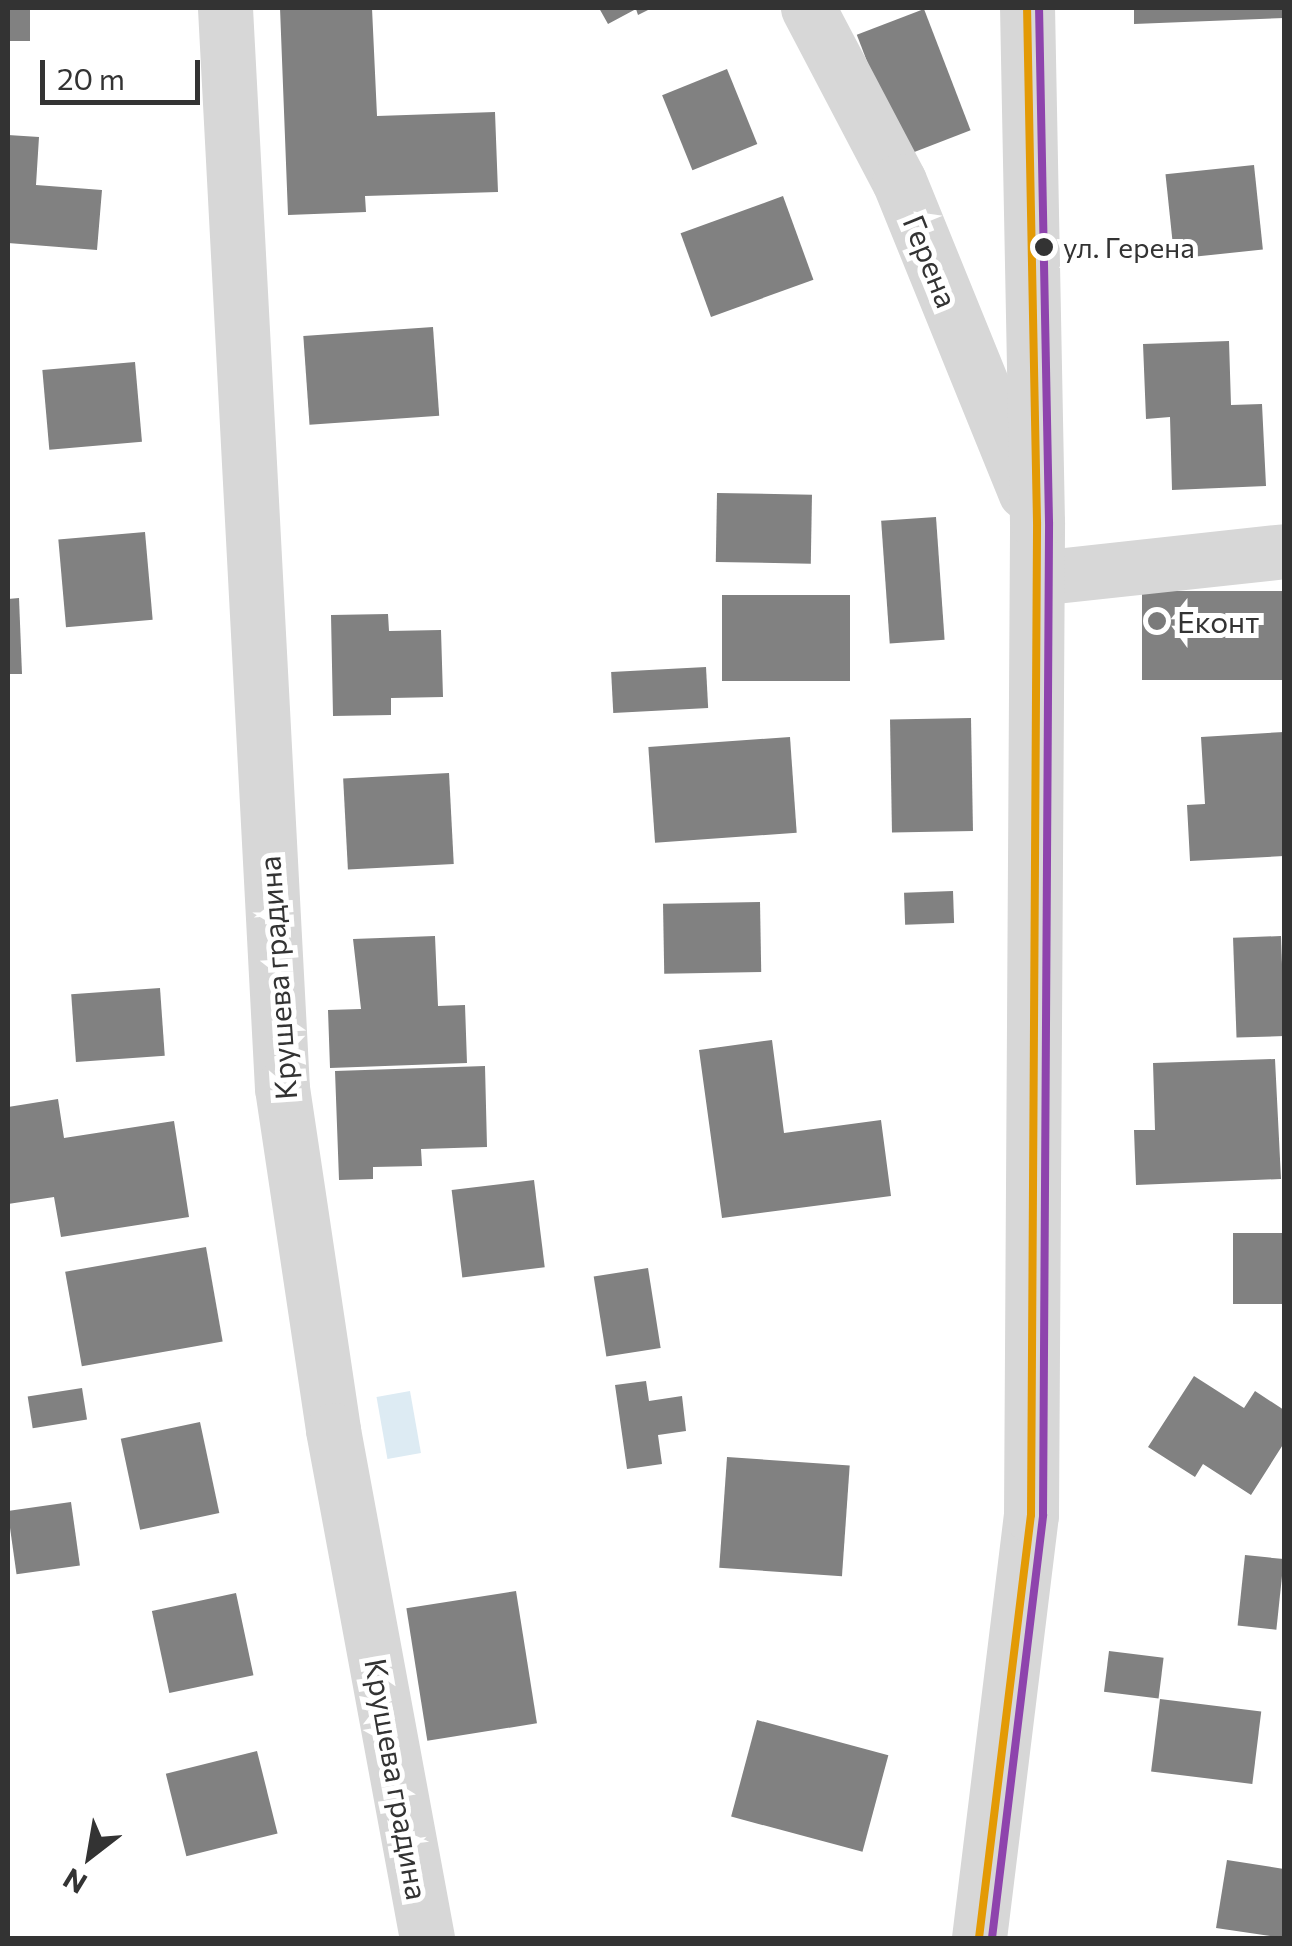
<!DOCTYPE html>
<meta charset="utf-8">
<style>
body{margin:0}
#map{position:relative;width:1292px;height:1946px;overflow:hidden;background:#fff;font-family:Commissioner,sans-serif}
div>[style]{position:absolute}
.water>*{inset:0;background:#ddebf3;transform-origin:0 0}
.building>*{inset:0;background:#818181;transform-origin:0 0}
.minor>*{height:55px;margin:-27.5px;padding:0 27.5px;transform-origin:27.5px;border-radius:27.5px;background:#d7d7d7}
.bus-1>*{height:8px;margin:-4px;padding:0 4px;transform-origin:4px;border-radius:4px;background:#e39a05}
.bus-2>*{height:8px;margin:-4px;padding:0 4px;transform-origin:4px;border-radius:4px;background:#8e44ad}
.dots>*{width:28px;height:28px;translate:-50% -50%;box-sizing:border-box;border:5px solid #fff;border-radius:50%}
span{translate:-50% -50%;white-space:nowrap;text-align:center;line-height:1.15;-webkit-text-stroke:10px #fff;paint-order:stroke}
.bus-label{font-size:28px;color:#333}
.left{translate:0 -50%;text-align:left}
.street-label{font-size:30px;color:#333}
.poi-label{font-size:30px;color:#333}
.frame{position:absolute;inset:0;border:10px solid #333;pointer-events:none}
.north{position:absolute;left:40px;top:1806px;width:100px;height:100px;-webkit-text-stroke:8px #fff;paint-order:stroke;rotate:211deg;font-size:28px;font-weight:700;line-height:40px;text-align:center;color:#333}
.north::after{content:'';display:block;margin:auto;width:35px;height:45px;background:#333;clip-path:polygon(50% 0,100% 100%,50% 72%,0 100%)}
.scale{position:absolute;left:40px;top:60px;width:160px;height:45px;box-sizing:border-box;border:5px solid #333;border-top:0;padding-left:12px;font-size:30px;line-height:35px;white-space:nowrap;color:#333;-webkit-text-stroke:8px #fff;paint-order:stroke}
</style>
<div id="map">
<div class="water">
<i style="left:410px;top:1391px;width:63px;height:34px;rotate:80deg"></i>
</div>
<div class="building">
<i style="left:8px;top:8px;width:22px;height:33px"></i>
<i style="clip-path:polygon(280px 8px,372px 8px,377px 116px,495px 112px,498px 192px,365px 196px,366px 212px,288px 215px)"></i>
<i style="clip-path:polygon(599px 8px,652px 8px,638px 15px,636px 9px,608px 24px)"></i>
<i style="clip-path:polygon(1134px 8px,1284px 8px,1284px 18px,1134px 24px)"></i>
<i style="left:924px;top:9px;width:130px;height:72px;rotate:69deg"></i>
<i style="left:727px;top:69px;width:81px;height:70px;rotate:68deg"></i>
<i style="clip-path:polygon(8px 135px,39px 137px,36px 185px,102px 190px,97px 250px,8px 243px)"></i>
<i style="left:1254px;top:165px;width:85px;height:89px;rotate:84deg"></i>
<i style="left:783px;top:196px;width:89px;height:109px;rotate:70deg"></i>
<i style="left:433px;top:327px;width:89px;height:130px;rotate:86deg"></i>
<i style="clip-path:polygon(1229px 341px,1231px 405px,1262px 404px,1266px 486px,1172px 490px,1170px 417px,1146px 419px,1143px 344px)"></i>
<i style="left:135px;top:362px;width:80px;height:93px;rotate:85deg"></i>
<i style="left:717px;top:493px;width:95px;height:69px;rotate:1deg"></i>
<i style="left:936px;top:517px;width:123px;height:55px;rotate:86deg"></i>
<i style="left:145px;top:532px;width:88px;height:87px;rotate:85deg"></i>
<i style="left:1284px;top:591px;width:89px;height:142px;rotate:90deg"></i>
<i style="left:722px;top:595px;width:128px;height:86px"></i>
<i style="clip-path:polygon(19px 598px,22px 674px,8px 674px,8px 599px)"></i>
<i style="clip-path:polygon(388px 614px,389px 631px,441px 630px,443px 697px,391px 698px,391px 715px,333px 716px,331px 615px)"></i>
<i style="left:706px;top:667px;width:41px;height:95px;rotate:87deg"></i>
<i style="left:971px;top:718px;width:113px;height:81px;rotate:89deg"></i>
<i style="clip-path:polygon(1284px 732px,1284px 856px,1190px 861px,1187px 805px,1205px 804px,1201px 737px)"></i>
<i style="left:790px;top:737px;width:96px;height:142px;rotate:86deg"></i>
<i style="left:449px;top:773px;width:91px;height:106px;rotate:87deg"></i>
<i style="left:953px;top:891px;width:32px;height:49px;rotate:88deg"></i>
<i style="left:760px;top:902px;width:70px;height:97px;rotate:89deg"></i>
<i style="clip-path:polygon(435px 936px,438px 1006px,465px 1005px,467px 1063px,330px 1068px,328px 1010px,361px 1009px,353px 939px)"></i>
<i style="left:1281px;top:936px;width:100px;height:48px;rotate:88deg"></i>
<i style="left:160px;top:988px;width:68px;height:89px;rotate:86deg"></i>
<i style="clip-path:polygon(772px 1040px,784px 1133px,881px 1120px,891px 1196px,722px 1218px,699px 1050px)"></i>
<i style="clip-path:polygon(1275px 1059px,1281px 1179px,1136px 1185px,1134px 1130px,1155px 1130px,1153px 1063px)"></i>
<i style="clip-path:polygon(485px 1066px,487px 1147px,421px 1149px,422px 1166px,373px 1167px,373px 1179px,339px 1180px,335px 1071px)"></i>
<i style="clip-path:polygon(58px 1099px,64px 1138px,174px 1121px,189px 1217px,61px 1237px,54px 1197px,8px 1204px,8px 1107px)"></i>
<i style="left:534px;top:1180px;width:88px;height:83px;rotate:83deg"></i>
<i style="left:1284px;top:1233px;width:71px;height:51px;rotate:90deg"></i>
<i style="left:206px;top:1247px;width:96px;height:143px;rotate:80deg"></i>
<i style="left:648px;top:1268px;width:81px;height:55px;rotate:81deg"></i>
<i style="clip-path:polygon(1194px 1376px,1244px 1408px,1255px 1391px,1284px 1410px,1284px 1443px,1251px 1495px,1203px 1464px,1195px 1477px,1148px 1447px)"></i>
<i style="clip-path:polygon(646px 1381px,649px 1401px,682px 1396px,686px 1431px,658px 1435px,662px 1464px,627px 1469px,615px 1385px)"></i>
<i style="left:82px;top:1388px;width:32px;height:55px;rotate:81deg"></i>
<i style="left:200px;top:1422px;width:93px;height:81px;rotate:78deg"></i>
<i style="left:727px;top:1457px;width:123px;height:111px;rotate:4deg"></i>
<i style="left:71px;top:1502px;width:64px;height:64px;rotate:82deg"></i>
<i style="left:1245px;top:1555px;width:39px;height:71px;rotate:6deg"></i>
<i style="left:516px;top:1591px;width:134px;height:111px;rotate:81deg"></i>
<i style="left:236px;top:1593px;width:84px;height:86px;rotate:78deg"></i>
<i style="left:1109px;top:1651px;width:55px;height:41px;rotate:7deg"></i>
<i style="left:1160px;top:1699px;width:102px;height:73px;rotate:7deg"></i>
<i style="left:757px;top:1720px;width:136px;height:100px;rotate:15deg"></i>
<i style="left:257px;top:1751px;width:85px;height:94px;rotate:76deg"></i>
<i style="clip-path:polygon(1227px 1860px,1284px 1869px,1284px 1938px,1216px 1928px)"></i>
</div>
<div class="minor">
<i style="left:225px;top:8px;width:1082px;rotate:86.98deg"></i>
<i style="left:282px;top:1088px;width:346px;rotate:81.5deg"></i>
<i style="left:333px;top:1430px;width:517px;rotate:79.52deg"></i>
<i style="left:808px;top:8px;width:195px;rotate:62.3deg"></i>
<i style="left:899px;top:181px;width:336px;rotate:67.9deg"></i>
<i style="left:1037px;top:578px;width:248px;rotate:-6.2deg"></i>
<i style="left:979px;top:1938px;width:426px;rotate:-83deg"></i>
<i style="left:1031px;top:1515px;width:993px;rotate:-89.65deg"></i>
<i style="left:1037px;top:522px;width:514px;rotate:-91.11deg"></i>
</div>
<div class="bus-1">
<i style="left:979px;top:1938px;width:426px;rotate:-83deg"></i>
<i style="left:1031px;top:1515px;width:993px;rotate:-89.65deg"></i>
<i style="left:1037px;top:522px;width:514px;rotate:-91.11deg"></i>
</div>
<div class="bus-2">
<i style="left:992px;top:1938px;width:426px;rotate:-83.1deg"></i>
<i style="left:1043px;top:1515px;width:993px;rotate:-89.65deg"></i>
<i style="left:1049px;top:522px;width:514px;rotate:-91.11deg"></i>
</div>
<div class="dots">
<i style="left:1044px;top:247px;background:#333"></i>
<i style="left:1157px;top:621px;background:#7a7a7a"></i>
</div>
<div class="bus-label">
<span class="left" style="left:1063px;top:247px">ул. Герена</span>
</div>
<div class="street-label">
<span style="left:931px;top:261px;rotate:68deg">Герена</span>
<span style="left:277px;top:978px;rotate:-94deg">Крушева градина</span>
<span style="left:397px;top:1779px;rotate:80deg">Крушева градина</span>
</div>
<div class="poi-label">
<span class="left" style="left:1177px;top:621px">Еконт</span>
</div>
<div class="frame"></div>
<div class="north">N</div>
<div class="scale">20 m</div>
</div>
